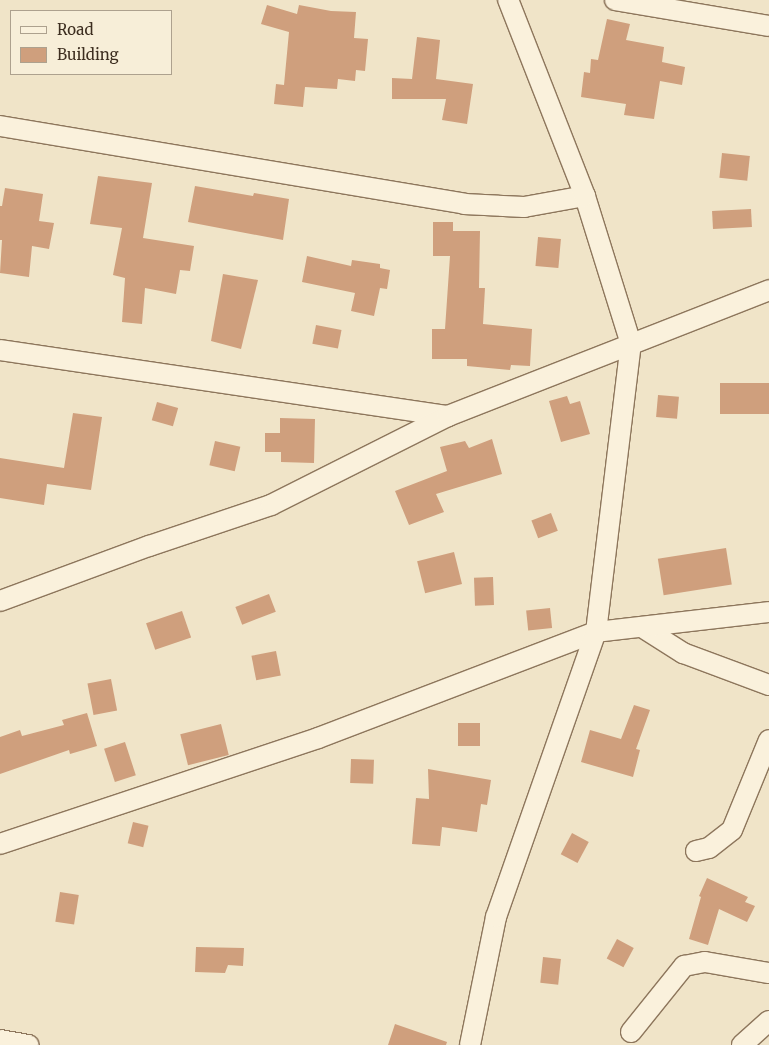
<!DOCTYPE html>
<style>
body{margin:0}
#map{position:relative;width:769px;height:1045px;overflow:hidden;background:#f0e4c8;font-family:Merriweather,serif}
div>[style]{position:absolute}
.building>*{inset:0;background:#cf9f7d;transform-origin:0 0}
.roads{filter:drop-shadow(1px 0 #8d765c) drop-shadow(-1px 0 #8d765c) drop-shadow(0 1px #8d765c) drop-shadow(0 -1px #8d765c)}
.street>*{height:20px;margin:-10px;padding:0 10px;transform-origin:10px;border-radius:10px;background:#faf1dc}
span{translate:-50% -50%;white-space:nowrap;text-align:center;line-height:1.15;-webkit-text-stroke:4px #f7eed8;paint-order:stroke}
.legend{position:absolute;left:10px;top:10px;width:162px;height:65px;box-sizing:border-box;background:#f7eed8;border:1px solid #ada18e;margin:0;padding:6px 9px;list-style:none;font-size:15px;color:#3d2e20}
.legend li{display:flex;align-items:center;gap:10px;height:25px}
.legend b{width:25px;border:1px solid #ada18e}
</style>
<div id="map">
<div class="building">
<i style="clip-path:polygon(267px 5px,297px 14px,299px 5px,331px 11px,356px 12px,354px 38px,368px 39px,365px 71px,356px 70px,355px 81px,338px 79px,337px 89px,305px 87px,303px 107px,274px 104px,276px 84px,284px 85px,289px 32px,261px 24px)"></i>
<i style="clip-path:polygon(607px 19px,630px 24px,626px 40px,664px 47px,662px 62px,685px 67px,682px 85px,660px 81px,654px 119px,624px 115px,626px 104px,581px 97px,584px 72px,590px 73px,591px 59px,598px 60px)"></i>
<i style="clip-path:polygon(417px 37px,440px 40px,436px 79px,473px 84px,467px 124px,442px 120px,446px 99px,392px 99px,392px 78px,412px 79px)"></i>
<i style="left:722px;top:153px;width:28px;height:25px;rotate:6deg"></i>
<i style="clip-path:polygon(98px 176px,152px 183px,143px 238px,194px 246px,190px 271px,180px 270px,176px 294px,145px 288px,142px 324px,122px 322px,125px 278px,113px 275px,122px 228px,90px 224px)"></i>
<i style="clip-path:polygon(195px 186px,253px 196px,254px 193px,289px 199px,283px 240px,188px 222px)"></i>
<i style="clip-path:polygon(5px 188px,43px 194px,39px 221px,54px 223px,49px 249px,32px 246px,29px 277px,0 273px,2px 240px,0 240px,0 206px,2px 206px)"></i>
<i style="left:751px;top:209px;width:18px;height:39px;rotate:87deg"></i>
<i style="clip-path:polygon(433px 222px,453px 222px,453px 231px,480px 231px,479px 288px,485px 288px,483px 324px,532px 329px,530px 366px,511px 365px,510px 370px,467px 366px,467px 359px,432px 359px,432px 329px,445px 329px,450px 256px,433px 256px)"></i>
<i style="left:538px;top:237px;width:23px;height:29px;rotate:5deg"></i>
<i style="clip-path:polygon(307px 256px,351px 266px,352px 260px,380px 264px,380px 268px,390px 270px,387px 289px,380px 288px,374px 316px,351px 311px,355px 293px,302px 282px)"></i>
<i style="clip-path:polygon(223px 274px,258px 280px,241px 349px,211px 341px)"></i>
<i style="left:316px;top:325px;width:26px;height:19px;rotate:11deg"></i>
<i style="left:769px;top:383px;width:31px;height:49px;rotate:90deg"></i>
<i style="left:658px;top:395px;width:21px;height:22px;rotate:5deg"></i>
<i style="clip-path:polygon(567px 396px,570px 404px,580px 401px,590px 434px,561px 442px,549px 401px)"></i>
<i style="left:157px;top:402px;width:22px;height:19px;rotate:16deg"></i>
<i style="clip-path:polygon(73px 413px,102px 417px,91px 490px,47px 484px,44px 505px,0 498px,0 458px,64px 468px)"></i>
<i style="clip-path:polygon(280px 418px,315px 419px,314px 463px,281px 462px,281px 452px,265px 452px,265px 433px,280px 433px)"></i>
<i style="clip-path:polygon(492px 439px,502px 474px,436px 494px,444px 512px,409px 525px,395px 491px,447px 471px,440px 447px,465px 441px,469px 448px)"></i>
<i style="left:215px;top:441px;width:26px;height:25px;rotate:13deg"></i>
<i style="left:551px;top:513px;width:19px;height:21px;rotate:69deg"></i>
<i style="left:726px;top:548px;width:37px;height:69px;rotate:81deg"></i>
<i style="left:454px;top:552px;width:33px;height:38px;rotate:76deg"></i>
<i style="left:493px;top:577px;width:28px;height:19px;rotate:88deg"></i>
<i style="left:269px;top:594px;width:19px;height:36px;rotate:69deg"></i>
<i style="left:550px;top:608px;width:20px;height:24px;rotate:84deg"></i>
<i style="left:182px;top:611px;width:28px;height:38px;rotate:71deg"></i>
<i style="left:276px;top:651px;width:25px;height:25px;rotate:79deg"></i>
<i style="left:111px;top:679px;width:32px;height:24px;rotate:79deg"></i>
<i style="clip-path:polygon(634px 705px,650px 710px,636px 749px,640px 750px,633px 777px,581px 762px,590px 730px,621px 739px)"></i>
<i style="clip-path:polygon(87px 713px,97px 746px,70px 754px,69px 750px,0 774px,0 737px,20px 730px,22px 736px,64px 725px,62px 720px)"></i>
<i style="left:458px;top:723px;width:22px;height:23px"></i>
<i style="left:221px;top:724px;width:32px;height:42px;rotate:76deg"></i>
<i style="left:125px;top:742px;width:35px;height:22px;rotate:72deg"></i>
<i style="left:351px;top:759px;width:23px;height:24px;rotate:2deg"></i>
<i style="clip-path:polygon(428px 769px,491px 780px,487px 805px,481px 804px,477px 832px,442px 827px,440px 846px,412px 844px,416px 798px,429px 799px)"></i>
<i style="left:133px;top:822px;width:16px;height:22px;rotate:14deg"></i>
<i style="left:572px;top:833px;width:19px;height:24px;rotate:28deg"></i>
<i style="clip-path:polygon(707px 878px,748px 897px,745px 902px,755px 906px,747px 922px,719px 909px,708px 945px,689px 939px,701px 897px,699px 896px)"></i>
<i style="left:60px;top:892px;width:19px;height:30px;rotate:9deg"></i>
<i style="left:617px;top:939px;width:19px;height:22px;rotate:28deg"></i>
<i style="clip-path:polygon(196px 947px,244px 948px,243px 966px,228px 965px,225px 973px,195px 972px)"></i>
<i style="left:543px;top:957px;width:18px;height:26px;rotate:6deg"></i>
<i style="clip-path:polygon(395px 1024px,447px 1042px,446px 1045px,388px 1045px)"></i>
</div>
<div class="roads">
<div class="street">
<i style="left:615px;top:0;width:156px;rotate:9.6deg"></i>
<i style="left:0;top:126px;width:471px;rotate:9.5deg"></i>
<i style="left:464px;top:204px;width:60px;rotate:2.9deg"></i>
<i style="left:524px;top:207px;width:62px;rotate:-10.2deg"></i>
<i style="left:0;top:350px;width:453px;rotate:8.4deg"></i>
<i style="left:0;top:601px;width:159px;rotate:-20.3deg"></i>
<i style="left:149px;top:546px;width:129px;rotate:-18.6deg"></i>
<i style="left:271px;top:505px;width:198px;rotate:-26.7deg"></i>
<i style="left:448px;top:416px;width:345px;rotate:-21.4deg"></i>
<i style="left:642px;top:627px;width:49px;rotate:32.4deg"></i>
<i style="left:683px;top:653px;width:92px;rotate:20.4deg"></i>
<i style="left:0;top:844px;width:335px;rotate:-18.4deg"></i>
<i style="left:318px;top:738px;width:298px;rotate:-20.9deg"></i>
<i style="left:596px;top:632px;width:174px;rotate:-6.6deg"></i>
<i style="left:696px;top:851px;width:13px;rotate:-13deg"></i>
<i style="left:709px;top:848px;width:29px;rotate:-38deg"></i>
<i style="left:732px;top:830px;width:97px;rotate:-67.7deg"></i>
<i style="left:631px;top:1032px;width:85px;rotate:-51.2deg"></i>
<i style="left:684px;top:966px;width:21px;rotate:-11deg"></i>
<i style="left:705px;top:962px;width:65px;rotate:9.8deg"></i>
<i style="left:0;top:1040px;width:29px;rotate:10deg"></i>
<i style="left:470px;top:1045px;width:131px;rotate:-78.5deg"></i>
<i style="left:496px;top:917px;width:302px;rotate:-70.7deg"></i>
<i style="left:596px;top:632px;width:290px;rotate:-83.1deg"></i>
<i style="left:631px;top:344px;width:155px;rotate:-107.3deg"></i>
<i style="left:585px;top:196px;width:211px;rotate:-111.4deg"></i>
<i style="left:742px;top:1045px;width:36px;rotate:-42deg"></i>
</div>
</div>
<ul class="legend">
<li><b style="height:6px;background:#faf1dc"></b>Road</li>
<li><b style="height:14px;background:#cf9f7d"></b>Building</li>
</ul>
</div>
